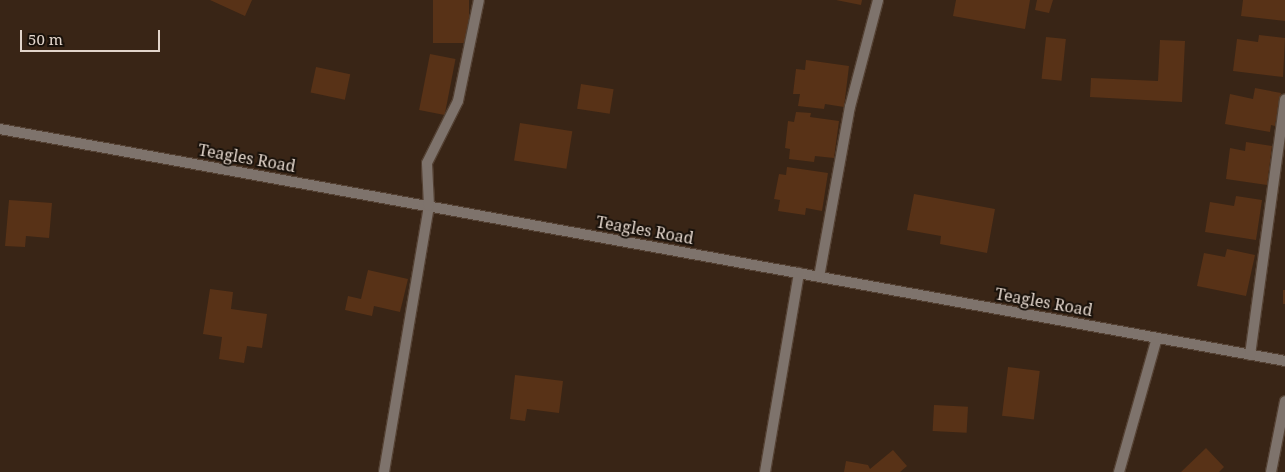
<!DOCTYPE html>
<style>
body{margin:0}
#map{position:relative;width:1285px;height:472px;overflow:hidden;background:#392516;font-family:"Noto Serif",serif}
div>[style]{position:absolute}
.building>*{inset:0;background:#583217;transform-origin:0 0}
.roads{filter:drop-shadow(1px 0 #544133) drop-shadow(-1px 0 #544133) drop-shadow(0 1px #544133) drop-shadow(0 -1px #544133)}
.minor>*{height:10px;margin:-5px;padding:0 5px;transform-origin:5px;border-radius:5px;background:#7e736c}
span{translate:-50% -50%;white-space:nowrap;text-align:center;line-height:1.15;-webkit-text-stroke:4px #19110a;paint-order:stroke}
.street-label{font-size:16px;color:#e2d5cb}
.scale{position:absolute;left:20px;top:30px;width:140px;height:22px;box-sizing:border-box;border:2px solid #e2d5cb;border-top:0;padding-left:6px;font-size:15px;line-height:18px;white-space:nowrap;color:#e2d5cb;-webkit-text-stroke:4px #19110a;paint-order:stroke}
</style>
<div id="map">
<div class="building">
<i style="clip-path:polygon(210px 0,252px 0,245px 16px)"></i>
<i style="left:433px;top:0;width:36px;height:43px"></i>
<i style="clip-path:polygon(836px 0,862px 0,861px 5px)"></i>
<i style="clip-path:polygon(956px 0,1030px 0,1025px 29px,953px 16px)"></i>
<i style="clip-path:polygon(1037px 0,1053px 0,1049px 13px,1035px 10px)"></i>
<i style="clip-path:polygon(1243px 0,1285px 0,1285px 21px,1241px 16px)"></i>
<i style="clip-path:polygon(1259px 35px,1285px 38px,1283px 77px,1233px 71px,1237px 39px,1258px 42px)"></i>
<i style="left:1046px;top:37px;width:20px;height:42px;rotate:6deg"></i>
<i style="clip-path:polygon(1160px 40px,1185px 41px,1182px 102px,1090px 97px,1091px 78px,1158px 81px)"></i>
<i style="left:430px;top:54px;width:26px;height:57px;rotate:11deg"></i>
<i style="clip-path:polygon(806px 60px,849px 66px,844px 107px,825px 104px,824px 109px,798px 106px,800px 94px,793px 94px,796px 69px,805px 70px)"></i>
<i style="left:316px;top:67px;width:35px;height:26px;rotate:12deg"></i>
<i style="left:581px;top:84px;width:33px;height:25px;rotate:9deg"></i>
<i style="clip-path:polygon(1255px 88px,1281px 93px,1275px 126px,1271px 125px,1270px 132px,1225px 124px,1230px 94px,1253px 99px)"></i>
<i style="clip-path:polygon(796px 112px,811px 113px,810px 117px,839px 121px,834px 158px,815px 156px,814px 162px,789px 159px,790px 149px,785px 148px,788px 121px,794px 122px)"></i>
<i style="left:520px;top:123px;width:53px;height:38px;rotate:9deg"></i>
<i style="clip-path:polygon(1246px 142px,1272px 146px,1267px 185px,1226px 179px,1230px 148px,1245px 151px)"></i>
<i style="clip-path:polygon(787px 167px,828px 173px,822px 211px,806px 208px,805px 215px,778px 211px,780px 200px,774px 199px,779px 174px,786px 175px)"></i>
<i style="clip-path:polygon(914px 194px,995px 209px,987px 253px,940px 244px,941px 236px,907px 230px)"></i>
<i style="clip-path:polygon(1236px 196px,1262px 200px,1256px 240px,1205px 232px,1210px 202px,1234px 206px)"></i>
<i style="clip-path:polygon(9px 200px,52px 203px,49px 238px,26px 236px,25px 247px,5px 246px)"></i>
<i style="clip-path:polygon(1227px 249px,1255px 255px,1246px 296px,1197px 286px,1204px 253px,1225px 257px)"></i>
<i style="clip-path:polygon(368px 270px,408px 279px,400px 312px,374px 306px,372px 316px,345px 310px,348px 296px,361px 299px)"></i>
<i style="clip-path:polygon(210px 289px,233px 292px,231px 309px,267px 314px,262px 348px,247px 346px,244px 363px,219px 359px,222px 337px,203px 334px)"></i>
<i style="left:1283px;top:290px;width:2px;height:14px"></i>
<i style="left:1008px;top:367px;width:32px;height:49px;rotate:7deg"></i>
<i style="clip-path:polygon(515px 375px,563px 381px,559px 413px,527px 409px,525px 421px,510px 419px)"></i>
<i style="left:934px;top:405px;width:34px;height:26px;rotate:3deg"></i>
<i style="clip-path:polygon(1206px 448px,1224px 467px,1219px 472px,1181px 472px)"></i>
<i style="clip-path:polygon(893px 450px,907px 466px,900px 472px,844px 472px,846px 461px,868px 465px,870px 469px)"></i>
</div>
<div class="roads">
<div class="minor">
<i style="left:0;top:129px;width:1306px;rotate:10.23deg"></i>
<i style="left:819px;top:277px;width:173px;rotate:-79.7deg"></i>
<i style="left:850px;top:107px;width:111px;rotate:-75.3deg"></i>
<i style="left:1250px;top:355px;width:258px;rotate:-82.2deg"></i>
<i style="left:384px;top:472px;width:270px;rotate:-80.4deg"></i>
<i style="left:429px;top:206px;width:43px;rotate:-92.7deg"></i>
<i style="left:427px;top:163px;width:69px;rotate:-63.4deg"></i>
<i style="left:458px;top:101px;width:103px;rotate:-78.3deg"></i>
<i style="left:765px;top:472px;width:202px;rotate:-80.3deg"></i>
<i style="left:1119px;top:472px;width:139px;rotate:-74.2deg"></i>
<i style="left:1271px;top:472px;width:72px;rotate:-78.8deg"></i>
</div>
</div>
<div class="street-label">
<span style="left:247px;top:158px;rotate:10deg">Teagles Road</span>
<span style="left:645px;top:230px;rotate:10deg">Teagles Road</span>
<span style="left:1044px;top:302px;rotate:10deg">Teagles Road</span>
</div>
<div class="scale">50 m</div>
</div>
